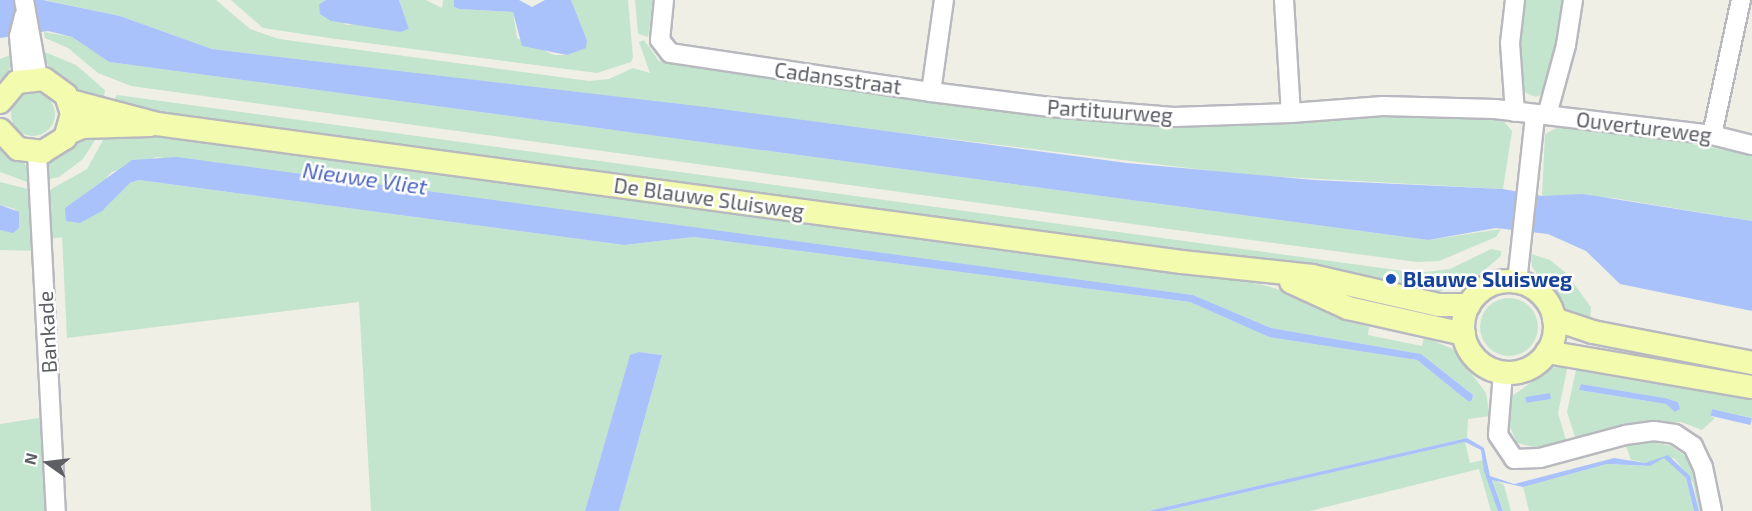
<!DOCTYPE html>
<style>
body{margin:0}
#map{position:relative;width:1752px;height:511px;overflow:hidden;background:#efefe6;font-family:"Exo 2",sans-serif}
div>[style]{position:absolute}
.green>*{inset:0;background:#c4e5cd}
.round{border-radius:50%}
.water>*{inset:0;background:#aac2fb;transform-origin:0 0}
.roads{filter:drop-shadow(2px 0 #b8b9bf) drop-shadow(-2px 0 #b8b9bf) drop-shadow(0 2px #b8b9bf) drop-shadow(0 -2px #b8b9bf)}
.minor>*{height:18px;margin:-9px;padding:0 9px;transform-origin:9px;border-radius:9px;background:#fff}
.major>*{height:22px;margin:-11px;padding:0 11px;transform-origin:11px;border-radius:11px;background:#f3fbaf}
.major>.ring{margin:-11px;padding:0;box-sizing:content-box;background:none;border:22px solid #f3fbaf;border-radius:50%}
.dots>*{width:16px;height:16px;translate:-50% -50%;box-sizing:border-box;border:3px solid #fff;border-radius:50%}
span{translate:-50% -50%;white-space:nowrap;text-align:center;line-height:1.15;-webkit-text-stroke:5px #fff;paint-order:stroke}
.street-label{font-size:21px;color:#5d5f65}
.transit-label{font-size:21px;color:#164399;font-weight:700}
.left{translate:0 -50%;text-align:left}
.water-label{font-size:22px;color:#4d66be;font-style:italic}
.north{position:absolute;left:18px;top:433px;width:60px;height:60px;-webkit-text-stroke:4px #fff;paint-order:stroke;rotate:284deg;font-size:16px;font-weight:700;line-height:24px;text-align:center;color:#5d5f65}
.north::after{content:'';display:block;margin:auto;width:21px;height:27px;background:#5d5f65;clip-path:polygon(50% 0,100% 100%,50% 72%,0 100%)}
</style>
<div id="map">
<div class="green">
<i style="clip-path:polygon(45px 0,216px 0,250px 29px,279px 39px,589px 81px,609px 79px,633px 68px,650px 73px,639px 42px,644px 40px,659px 61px,1063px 118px,1178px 125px,1246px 125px,1422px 115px,1501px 118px,1512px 131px,1503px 189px,1245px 175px,212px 49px,120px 16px)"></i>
<i style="clip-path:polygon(231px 0,326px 0,319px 4px,346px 25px,364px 23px,401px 32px,409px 29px,399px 0,426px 0,442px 8px,443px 0,454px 0,454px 7px,459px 9px,513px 12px,517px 38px,554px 55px,567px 55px,587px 40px,571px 0,628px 0,633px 57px,631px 62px,597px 73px,329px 38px,263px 28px)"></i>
<i style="clip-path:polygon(635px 0,654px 0,648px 37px,638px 34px)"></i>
<i style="clip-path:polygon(1524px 0,1568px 0,1547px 91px,1536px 97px,1526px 93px,1519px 82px)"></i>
<i style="clip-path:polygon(44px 32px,72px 37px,109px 62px,702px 142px,1428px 240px,1501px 229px,1496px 237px,1439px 261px,1417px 262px,1176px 230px,131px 86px,98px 73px,68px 48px,45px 38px)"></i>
<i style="clip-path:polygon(40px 50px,76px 65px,105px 90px,103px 103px,76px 92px,48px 65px)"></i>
<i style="clip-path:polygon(15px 53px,8px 74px,0 80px,0 59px)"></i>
<i class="round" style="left:11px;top:92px;width:44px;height:44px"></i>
<i style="clip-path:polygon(117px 95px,1418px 273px,1450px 269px,1491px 249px,1501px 251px,1501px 256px,1468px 284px,1437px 292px,1354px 277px,131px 110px,110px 105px)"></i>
<i style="clip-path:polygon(1563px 125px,1628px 132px,1752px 155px,1752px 221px,1613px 198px,1542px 196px,1545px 134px)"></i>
<i style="clip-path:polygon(evenodd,107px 133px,179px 137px,1259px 284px,1288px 292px,1333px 316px,1369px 327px,1368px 335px,1422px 346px,1424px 337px,1453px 349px,1486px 393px,1490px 416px,1468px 419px,1467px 438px,1148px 511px,619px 511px,662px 355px,639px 352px,630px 356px,585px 511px,371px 511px,359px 302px,67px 338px,62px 237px,49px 239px,48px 191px,87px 169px,107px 133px,157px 157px,1193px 295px,1271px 328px,1421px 354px,1473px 395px,1472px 400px,1469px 402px,1417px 360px,1269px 337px,1190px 302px,694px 237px,624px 245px,139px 180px,65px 208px,95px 190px,112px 172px,157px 157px)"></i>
<i style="clip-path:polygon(99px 134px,83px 159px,59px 177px,45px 180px,48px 165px,59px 153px,80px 137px)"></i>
<i style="clip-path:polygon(0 147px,25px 164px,36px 181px,27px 182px,0 172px)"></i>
<i style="clip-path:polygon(0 182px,32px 190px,36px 251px,0 250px,0 230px,13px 232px,19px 228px,15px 209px,0 205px)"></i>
<i style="clip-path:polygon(1531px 254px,1550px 260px,1566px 273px,1591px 307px,1590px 320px,1564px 310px,1532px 267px)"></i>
<i class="round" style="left:1480px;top:298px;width:58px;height:58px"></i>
<i style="clip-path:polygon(1568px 365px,1558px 413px,1567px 443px,1542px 449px,1517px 443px,1507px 420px,1512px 396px,1552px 368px)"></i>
<i style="clip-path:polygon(evenodd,1577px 365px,1752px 399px,1752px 418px,1712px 409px,1711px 416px,1715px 418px,1702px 430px,1681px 422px,1637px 423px,1576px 440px,1567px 412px,1577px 365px,1581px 384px,1665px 398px,1678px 402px,1675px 412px,1666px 404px,1580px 390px,1581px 384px)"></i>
<i style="clip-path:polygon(45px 417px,50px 511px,0 511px,0 424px)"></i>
<i style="clip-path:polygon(1465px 442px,1470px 463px,1483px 460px,1498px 511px,1491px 511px,1479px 469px,1310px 511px,1164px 511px)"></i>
<i style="clip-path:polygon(1653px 442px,1671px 446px,1685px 456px,1695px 469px,1704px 511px,1699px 511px,1693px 482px,1674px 458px,1645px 463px,1631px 460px,1626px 446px)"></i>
<i style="clip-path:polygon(1667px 458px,1686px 478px,1694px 511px,1529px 511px,1523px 487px,1607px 464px,1645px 466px)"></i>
<i style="clip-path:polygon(1492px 479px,1504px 485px,1511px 511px,1503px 511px)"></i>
</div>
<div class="water">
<i style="clip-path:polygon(0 0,43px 0,120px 16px,212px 49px,706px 107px,1127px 163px,1314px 180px,1503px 189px,1542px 196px,1583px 194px,1752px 221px,1752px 311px,1620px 284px,1586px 251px,1548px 234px,1496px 228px,1428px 240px,109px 62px,72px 37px,48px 31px,0 38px)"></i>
<i style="clip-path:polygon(326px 0,399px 0,409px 29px,401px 32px,331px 21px,320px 14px,319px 4px)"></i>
<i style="clip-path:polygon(454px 0,519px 0,532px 7px,545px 0,571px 0,587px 40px,586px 48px,567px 55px,522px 46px,513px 12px,459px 9px,454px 7px)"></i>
<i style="clip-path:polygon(177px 157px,1193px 295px,1271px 328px,1421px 354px,1473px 395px,1472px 400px,1469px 402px,1417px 360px,1269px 337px,1190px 302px,694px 237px,624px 245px,139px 180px,130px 183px,102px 211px,80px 223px,66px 221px,65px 208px,132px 160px)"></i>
<i style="clip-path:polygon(0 205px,19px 212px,19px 228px,13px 233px,0 230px)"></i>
<i style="clip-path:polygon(639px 352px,662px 355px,619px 511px,585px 511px,630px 355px)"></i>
<i style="clip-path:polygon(1581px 384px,1665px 398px,1678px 402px,1680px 409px,1675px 412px,1666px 404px,1579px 390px)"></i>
<i style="left:1550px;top:393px;width:6px;height:25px;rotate:81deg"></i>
<i style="left:1712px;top:409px;width:41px;height:7px;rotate:13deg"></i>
<i style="clip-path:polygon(1467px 438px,1484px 448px,1490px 476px,1514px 484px,1614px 458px,1645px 463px,1668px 455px,1690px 476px,1699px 511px,1694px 511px,1686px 478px,1664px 458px,1650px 466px,1607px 464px,1523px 487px,1492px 480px,1503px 511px,1498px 511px,1484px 471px,1481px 450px,1465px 442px,1164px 511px,1148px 511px)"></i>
</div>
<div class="roads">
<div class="minor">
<i style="left:24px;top:0;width:79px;rotate:79.8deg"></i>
<i style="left:664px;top:0;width:40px;rotate:95.7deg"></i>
<i style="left:660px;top:40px;width:16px;rotate:52deg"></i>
<i style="left:670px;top:53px;width:264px;rotate:8.5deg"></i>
<i style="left:931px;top:92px;width:93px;rotate:-82deg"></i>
<i style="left:1284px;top:0;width:113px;rotate:86.5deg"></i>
<i style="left:1291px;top:113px;width:92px;rotate:-4.4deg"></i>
<i style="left:1383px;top:106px;width:112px;rotate:1.5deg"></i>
<i style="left:1495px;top:109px;width:219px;rotate:6.8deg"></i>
<i style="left:1712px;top:135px;width:41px;rotate:14deg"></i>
<i style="left:1515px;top:0;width:43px;rotate:96.6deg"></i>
<i style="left:1510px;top:43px;width:69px;rotate:85.9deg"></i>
<i style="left:23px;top:80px;width:44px;rotate:-95.2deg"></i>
<i style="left:19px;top:36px;width:21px;rotate:-76deg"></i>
<i style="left:931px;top:92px;width:120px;rotate:7.2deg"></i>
<i style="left:1050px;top:107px;width:124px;rotate:4.6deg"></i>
<i style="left:1174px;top:117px;width:117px;rotate:-2deg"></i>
<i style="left:1547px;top:115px;width:73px;rotate:-74.8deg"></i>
<i style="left:1566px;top:45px;width:46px;rotate:-81.2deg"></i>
<i style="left:1712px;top:135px;width:138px;rotate:-77.9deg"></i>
<i style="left:37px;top:153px;width:359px;rotate:87deg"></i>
<i style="left:1517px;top:282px;width:168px;rotate:-83.8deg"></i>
<i style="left:1503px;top:373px;width:62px;rotate:94.6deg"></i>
<i style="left:1498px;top:435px;width:29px;rotate:56deg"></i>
<i style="left:1514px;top:459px;width:26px;rotate:-2deg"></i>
<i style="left:1540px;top:458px;width:88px;rotate:-15.1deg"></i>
<i style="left:1625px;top:435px;width:29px;rotate:-8deg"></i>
<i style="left:1654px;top:431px;width:21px;rotate:8deg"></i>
<i style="left:1675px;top:434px;width:22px;rotate:34deg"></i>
<i style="left:1693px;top:446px;width:23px;rotate:65deg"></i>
<i style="left:1703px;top:467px;width:45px;rotate:78.4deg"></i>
</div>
<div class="major">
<i style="left:70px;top:101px;width:90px;rotate:14.8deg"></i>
<i style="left:157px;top:124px;width:1034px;rotate:7.67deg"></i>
<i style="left:1182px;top:262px;width:131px;rotate:6.1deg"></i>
<i style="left:1312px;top:276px;width:130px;rotate:12.9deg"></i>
<i style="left:1439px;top:305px;width:30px"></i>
<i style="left:0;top:102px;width:26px;rotate:-50deg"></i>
<i style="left:17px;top:82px;width:27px;rotate:-6deg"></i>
<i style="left:44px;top:79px;width:27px;rotate:36deg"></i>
<i style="left:66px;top:95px;width:20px;rotate:72deg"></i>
<i style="left:72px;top:114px;width:25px;rotate:106deg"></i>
<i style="left:65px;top:138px;width:26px;rotate:148deg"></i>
<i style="left:43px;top:152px;width:25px;rotate:-173deg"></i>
<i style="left:18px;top:149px;width:26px;rotate:-133deg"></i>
<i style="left:68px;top:133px;width:15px;rotate:-23deg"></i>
<i style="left:82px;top:127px;width:68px;rotate:-1.7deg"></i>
<i class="ring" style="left:1463px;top:281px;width:70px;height:70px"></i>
<i style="left:1291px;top:282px;width:63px;rotate:24.5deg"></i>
<i style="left:1348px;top:308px;width:119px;rotate:12.6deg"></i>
<i style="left:1554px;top:319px;width:41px;rotate:18.4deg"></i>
<i style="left:1593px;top:332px;width:162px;rotate:11deg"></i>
<i style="left:1547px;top:352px;width:208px;rotate:9.7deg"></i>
</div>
</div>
<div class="dots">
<i style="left:1391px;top:279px;background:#1a4fb4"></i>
</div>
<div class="street-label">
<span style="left:838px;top:78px;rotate:8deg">Cadansstraat</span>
<span style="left:1110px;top:111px;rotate:4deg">Partituurweg</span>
<span style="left:1644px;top:127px;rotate:7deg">Ouvertureweg</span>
<span style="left:709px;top:198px;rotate:8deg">De Blauwe Sluisweg</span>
<span style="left:47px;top:332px;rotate:-93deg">Bankade</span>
</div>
<div class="transit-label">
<span class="left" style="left:1403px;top:279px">Blauwe Sluisweg</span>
</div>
<div class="water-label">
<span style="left:365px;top:178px;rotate:8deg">Nieuwe Vliet</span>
</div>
<div class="north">N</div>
</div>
